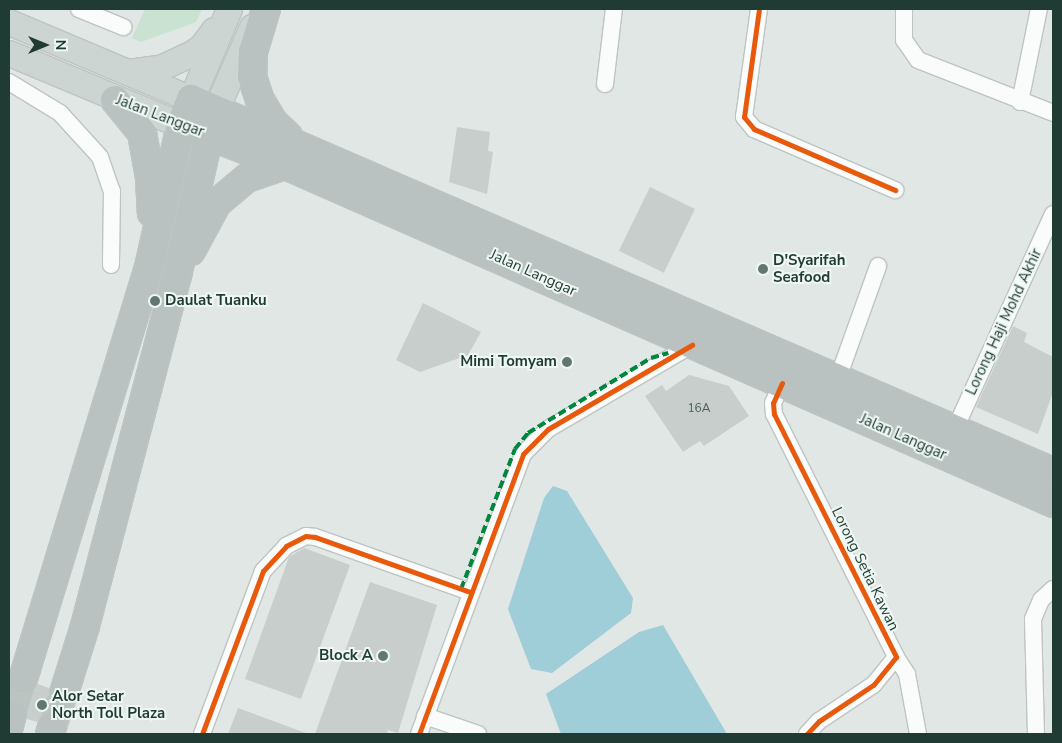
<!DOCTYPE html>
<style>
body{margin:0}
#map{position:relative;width:1062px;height:743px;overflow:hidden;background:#e1e7e5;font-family:"Nunito Sans",sans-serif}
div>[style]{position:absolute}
.green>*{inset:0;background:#c9e2d2}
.water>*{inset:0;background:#9fcdd8}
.building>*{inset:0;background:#c8cecc;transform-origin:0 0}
.highway-tunnel>*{height:28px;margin-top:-14px;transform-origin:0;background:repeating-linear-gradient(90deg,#bac5c2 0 28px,transparent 0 42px)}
.roads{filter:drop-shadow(1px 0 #bec4c2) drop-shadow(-1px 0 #bec4c2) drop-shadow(0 1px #bec4c2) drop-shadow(0 -1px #bec4c2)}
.street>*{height:16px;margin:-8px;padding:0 8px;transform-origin:8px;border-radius:8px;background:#fafbfb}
.primary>*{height:25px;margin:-12.5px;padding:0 12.5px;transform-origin:12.5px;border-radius:12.5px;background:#ccd5d2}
.highway>*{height:28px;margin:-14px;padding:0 14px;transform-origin:14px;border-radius:14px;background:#b9c2c0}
.quiet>*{height:4px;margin-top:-2px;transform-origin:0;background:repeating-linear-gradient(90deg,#00873e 0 8px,transparent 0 12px)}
.cycleway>*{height:5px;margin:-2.5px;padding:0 2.5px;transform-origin:2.5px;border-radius:2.5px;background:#e8590c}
.dots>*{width:14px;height:14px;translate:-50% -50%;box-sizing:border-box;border:2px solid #eff7f3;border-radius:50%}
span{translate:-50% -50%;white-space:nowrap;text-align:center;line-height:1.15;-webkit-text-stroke:4px #eff7f3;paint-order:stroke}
.number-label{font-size:12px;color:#4a605b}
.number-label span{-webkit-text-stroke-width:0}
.street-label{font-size:15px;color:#1f3b34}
.poi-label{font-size:15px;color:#1f3b34;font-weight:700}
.left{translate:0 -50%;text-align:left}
.right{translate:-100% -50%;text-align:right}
.frame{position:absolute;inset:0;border:10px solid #1f3b34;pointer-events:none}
.north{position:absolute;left:20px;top:20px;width:50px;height:50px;-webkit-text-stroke:4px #eff7f3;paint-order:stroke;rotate:90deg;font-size:14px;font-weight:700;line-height:20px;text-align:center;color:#1f3b34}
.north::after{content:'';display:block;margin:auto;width:18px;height:22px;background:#1f3b34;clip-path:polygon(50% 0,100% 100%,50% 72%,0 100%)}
</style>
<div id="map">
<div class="green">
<i style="clip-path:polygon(145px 9px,202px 9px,196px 22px,141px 42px,132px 38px)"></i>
</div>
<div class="water">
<i style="clip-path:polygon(553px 486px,567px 491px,633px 598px,631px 613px,552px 673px,531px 669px,508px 609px,544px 498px)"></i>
<i style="clip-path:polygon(663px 625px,727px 734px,561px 734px,546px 694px,639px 632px)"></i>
</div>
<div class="building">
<i style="clip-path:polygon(457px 127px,490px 132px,488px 151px,493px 152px,487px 194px,449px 182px)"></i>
<i style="left:650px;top:187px;width:50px;height:71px;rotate:26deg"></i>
<i style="clip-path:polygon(423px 303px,481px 332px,468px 355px,420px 372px,396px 360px)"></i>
<i style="clip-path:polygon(1013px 326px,1027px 333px,1024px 342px,1053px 357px,1053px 392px,1038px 434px,976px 407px)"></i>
<i style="clip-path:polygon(689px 375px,729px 386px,749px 416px,704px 446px,700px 441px,683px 452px,645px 396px,662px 385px,666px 391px)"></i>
<i style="clip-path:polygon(304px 548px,350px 565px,301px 699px,245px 679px,289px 557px)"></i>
<i style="clip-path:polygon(370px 582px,437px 605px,398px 733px,388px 730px,387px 734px,315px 734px)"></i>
<i style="clip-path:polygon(9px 684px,19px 694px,27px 694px,38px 684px,49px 688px,52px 703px,60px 708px,68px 708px,77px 701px,67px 731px,64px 717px,56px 712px,42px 715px,37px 722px,27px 719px,23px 703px,9px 699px)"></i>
<i style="clip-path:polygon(238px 708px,306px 733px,306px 734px,228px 734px)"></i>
</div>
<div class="highway-tunnel">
<i style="left:12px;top:714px;width:37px;rotate:-73deg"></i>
<i style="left:52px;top:727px;width:36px;rotate:-71deg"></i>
</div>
<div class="roads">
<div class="street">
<i style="left:79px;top:9px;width:48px;rotate:22.2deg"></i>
<i style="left:759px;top:9px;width:109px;rotate:97.9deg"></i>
<i style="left:744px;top:117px;width:16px;rotate:50deg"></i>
<i style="left:754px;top:129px;width:154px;rotate:23.4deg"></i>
<i style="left:904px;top:9px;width:31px;rotate:90deg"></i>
<i style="left:904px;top:40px;width:24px;rotate:55deg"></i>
<i style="left:918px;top:60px;width:145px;rotate:21.4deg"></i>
<i style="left:9px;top:82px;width:60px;rotate:31.3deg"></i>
<i style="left:60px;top:113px;width:59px;rotate:47.7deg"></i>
<i style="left:100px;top:157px;width:36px;rotate:71deg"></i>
<i style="left:112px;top:191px;width:74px;rotate:90.8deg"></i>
<i style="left:605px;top:84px;width:76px;rotate:-83.2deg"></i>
<i style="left:1020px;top:102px;width:95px;rotate:-78.5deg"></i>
<i style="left:838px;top:378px;width:119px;rotate:-70.3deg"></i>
<i style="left:782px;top:383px;width:22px;rotate:114deg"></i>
<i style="left:773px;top:403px;width:11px;rotate:85deg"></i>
<i style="left:774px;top:414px;width:272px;rotate:63.3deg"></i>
<i style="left:896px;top:657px;width:36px;rotate:129deg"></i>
<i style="left:873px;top:685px;width:65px;rotate:146.3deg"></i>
<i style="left:819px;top:721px;width:18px;rotate:133deg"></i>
<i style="left:955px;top:429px;width:236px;rotate:-65.5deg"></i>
<i style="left:896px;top:657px;width:20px;rotate:57deg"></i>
<i style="left:907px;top:674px;width:61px;rotate:79.6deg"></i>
<i style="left:425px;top:716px;width:56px;rotate:18.8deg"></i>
<i style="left:202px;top:734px;width:174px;rotate:-69.5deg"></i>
<i style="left:263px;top:571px;width:34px;rotate:-47deg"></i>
<i style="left:286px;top:546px;width:22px;rotate:-27deg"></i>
<i style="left:306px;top:536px;width:9px;rotate:6deg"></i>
<i style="left:315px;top:537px;width:164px;rotate:19.5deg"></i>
<i style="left:419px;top:734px;width:299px;rotate:-69.6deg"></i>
<i style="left:523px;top:454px;width:35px;rotate:-45deg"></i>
<i style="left:548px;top:429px;width:167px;rotate:-30.3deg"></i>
<i style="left:1036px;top:734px;width:115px;rotate:-91.5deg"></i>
<i style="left:1033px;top:619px;width:21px;rotate:-67deg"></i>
<i style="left:1041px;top:600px;width:16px;rotate:-43deg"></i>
</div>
<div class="primary">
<i style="left:9px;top:22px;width:198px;rotate:22.9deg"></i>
<i style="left:191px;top:99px;width:98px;rotate:-67.1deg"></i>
<i style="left:9px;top:53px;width:186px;rotate:22.7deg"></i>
<i style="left:128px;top:72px;width:34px;rotate:-8deg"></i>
<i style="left:162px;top:67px;width:33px;rotate:-25deg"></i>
<i style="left:192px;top:53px;width:11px;rotate:-34deg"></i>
<i style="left:201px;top:47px;width:21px;rotate:-53deg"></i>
<i style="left:216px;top:109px;width:90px;rotate:-66.3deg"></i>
</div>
<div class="highway">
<i style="left:266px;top:9px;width:45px;rotate:106.8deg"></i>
<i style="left:253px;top:52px;width:24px;rotate:92deg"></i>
<i style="left:252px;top:76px;width:25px;rotate:72deg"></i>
<i style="left:260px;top:100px;width:26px;rotate:59deg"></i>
<i style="left:273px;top:122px;width:21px;rotate:43deg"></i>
<i style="left:115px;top:100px;width:43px;rotate:50.7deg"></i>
<i style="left:142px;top:133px;width:46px;rotate:79.9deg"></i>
<i style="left:150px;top:178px;width:35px;rotate:87deg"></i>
<i style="left:181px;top:125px;width:111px;rotate:21deg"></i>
<i style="left:285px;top:165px;width:839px;rotate:23.75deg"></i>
<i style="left:191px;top:251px;width:55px;rotate:-61.6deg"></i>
<i style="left:217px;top:203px;width:39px;rotate:-40deg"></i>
<i style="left:247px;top:178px;width:40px;rotate:-18.9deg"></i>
<i style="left:23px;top:679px;width:431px;rotate:-73deg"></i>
<i style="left:149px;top:267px;width:146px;rotate:-77.3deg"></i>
<i style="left:181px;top:125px;width:28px;rotate:-69deg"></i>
<i style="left:191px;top:99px;width:939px;rotate:23.4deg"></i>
<i style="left:64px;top:693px;width:70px;rotate:-72.6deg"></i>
<i style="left:85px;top:626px;width:362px;rotate:-75.3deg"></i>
<i style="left:177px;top:276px;width:163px;rotate:-77.2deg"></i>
<i style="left:9px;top:726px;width:12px;rotate:-76deg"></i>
<i style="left:50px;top:734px;width:7px;rotate:-74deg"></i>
</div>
</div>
<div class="quiet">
<i style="left:461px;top:589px;width:150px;rotate:-68.9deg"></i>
<i style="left:515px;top:449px;width:21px;rotate:-51deg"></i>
<i style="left:528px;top:433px;width:144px;rotate:-31.4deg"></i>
<i style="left:651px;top:358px;width:18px;rotate:-16deg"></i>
</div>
<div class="cycleway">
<i style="left:759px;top:9px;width:109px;rotate:97.9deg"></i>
<i style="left:744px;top:117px;width:16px;rotate:50deg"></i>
<i style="left:754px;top:129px;width:154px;rotate:23.4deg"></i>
<i style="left:782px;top:383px;width:22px;rotate:114deg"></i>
<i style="left:773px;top:403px;width:11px;rotate:85deg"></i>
<i style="left:774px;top:414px;width:272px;rotate:63.3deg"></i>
<i style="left:896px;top:657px;width:36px;rotate:129deg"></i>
<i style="left:873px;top:685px;width:65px;rotate:146.3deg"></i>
<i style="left:819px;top:721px;width:18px;rotate:133deg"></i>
<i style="left:202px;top:734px;width:174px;rotate:-69.5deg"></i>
<i style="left:263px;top:571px;width:34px;rotate:-47deg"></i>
<i style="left:286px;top:546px;width:22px;rotate:-27deg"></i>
<i style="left:306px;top:536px;width:9px;rotate:6deg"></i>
<i style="left:315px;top:537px;width:164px;rotate:19.5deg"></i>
<i style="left:419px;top:734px;width:299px;rotate:-69.6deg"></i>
<i style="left:523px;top:454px;width:35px;rotate:-45deg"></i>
<i style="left:548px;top:429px;width:167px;rotate:-30.3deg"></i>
</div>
<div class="dots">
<i style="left:763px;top:269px;background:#637772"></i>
<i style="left:155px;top:301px;background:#637772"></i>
<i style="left:567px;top:362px;background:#637772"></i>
<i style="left:383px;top:656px;background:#637772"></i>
<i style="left:42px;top:705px;background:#637772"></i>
</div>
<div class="number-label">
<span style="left:699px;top:409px">16A</span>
</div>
<div class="street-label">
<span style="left:160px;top:116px;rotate:21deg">Jalan Langgar</span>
<span style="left:533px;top:273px;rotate:24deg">Jalan Langgar</span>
<span style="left:1004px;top:322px;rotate:-65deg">Lorong Haji Mohd Akhir</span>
<span style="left:903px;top:437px;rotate:24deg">Jalan Langgar</span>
<span style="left:865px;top:569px;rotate:64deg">Lorong Setia Kawan</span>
</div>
<div class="poi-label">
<span class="left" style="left:773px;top:269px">D'Syarifah<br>Seafood</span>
<span class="left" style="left:165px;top:301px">Daulat Tuanku</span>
<span class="right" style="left:557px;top:362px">Mimi Tomyam</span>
<span class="right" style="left:373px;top:656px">Block A</span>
<span class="left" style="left:52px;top:705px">Alor Setar<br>North Toll Plaza</span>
</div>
<div class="frame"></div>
<div class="north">N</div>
</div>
